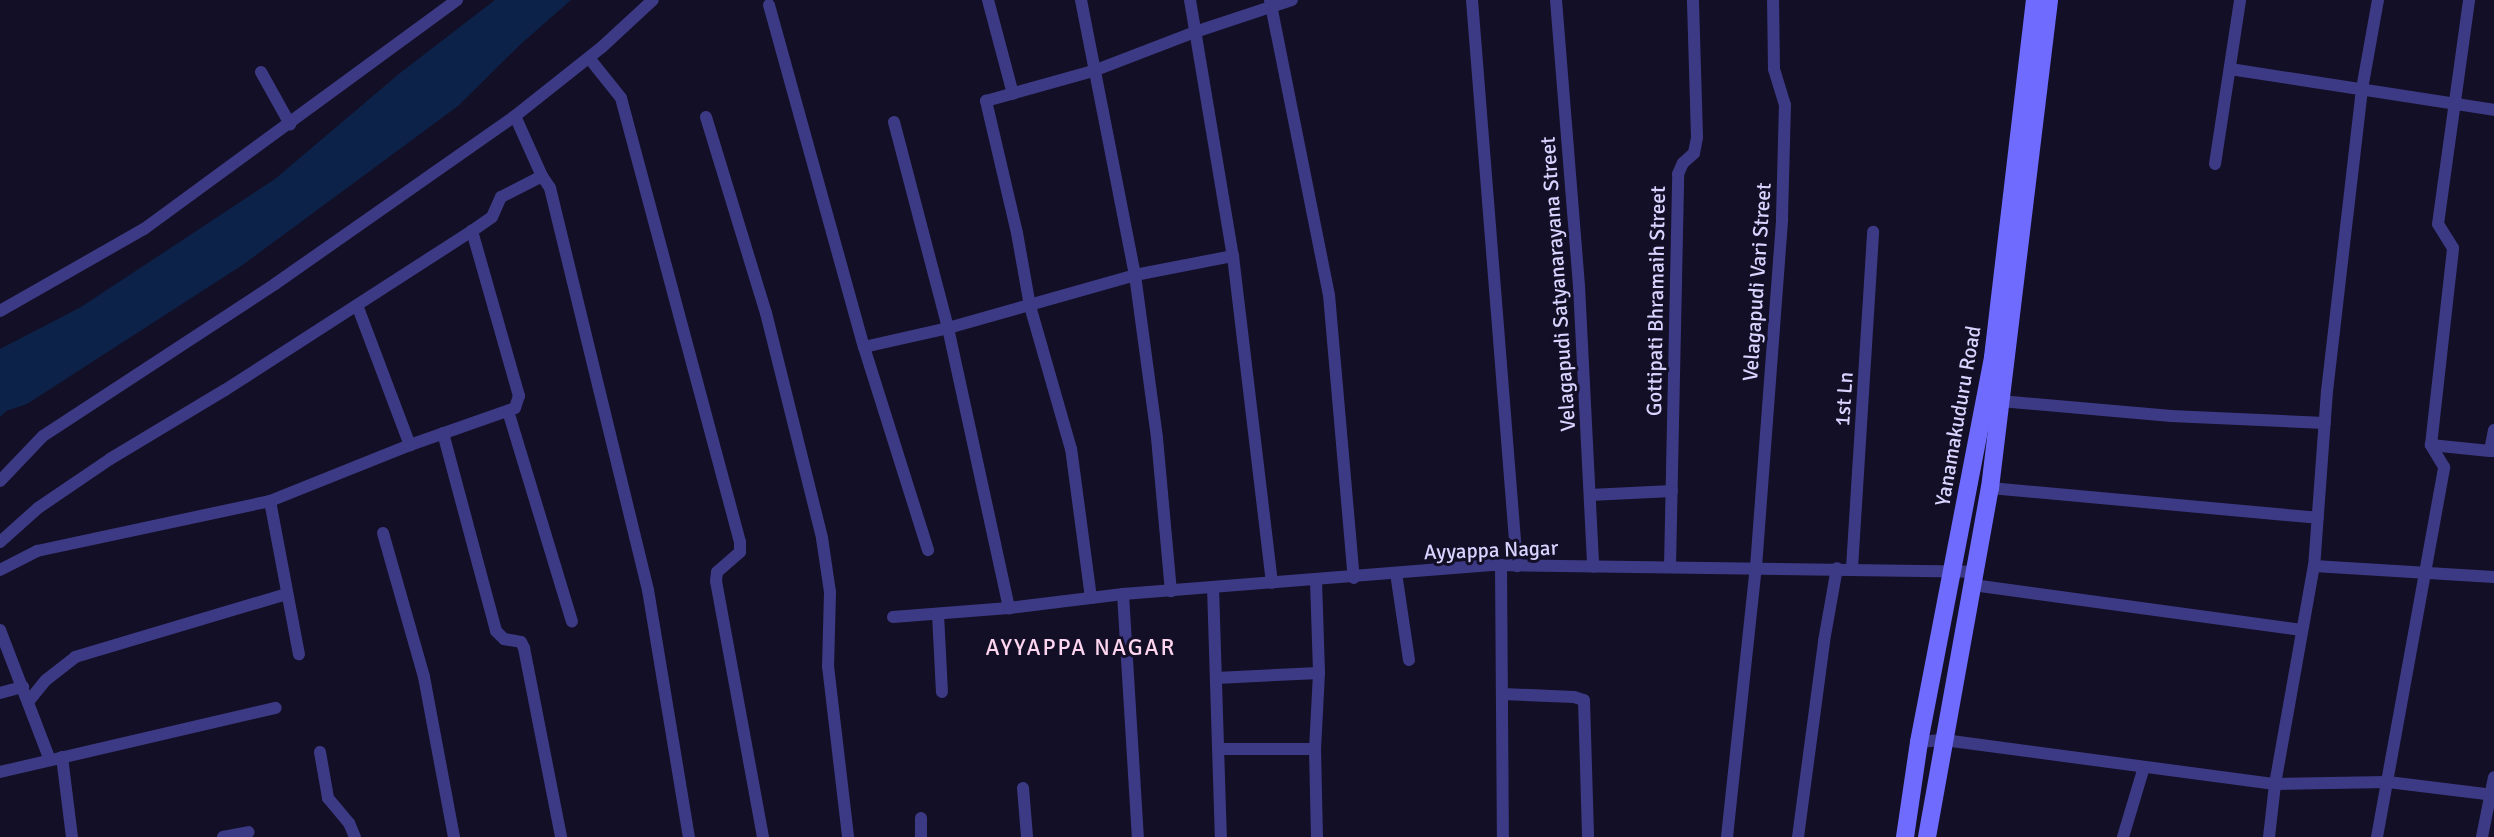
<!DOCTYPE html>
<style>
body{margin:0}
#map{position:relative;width:2494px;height:837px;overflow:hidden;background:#130f26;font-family:Signika,sans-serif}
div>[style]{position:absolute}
.water>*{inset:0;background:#0c2248}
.street>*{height:12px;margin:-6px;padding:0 6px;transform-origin:6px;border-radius:6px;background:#3d3a85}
.secondary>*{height:18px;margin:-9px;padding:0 9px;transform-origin:9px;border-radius:9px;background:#6f6bff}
span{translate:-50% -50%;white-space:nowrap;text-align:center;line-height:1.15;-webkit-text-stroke:6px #130f26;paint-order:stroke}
.street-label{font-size:21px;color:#d9d4ff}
.neighbourhood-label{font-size:23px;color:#ffd6f0;letter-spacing:2px}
</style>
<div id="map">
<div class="water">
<i style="clip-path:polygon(495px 0,571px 0,522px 43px,458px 106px,244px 264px,27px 404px,6px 411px,0 417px,0 349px,81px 307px,275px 179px,400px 73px)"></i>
</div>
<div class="street">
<i style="left:988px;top:0;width:97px;rotate:75.1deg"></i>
<i style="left:1081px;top:0;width:280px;rotate:78.9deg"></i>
<i style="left:1135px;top:275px;width:164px;rotate:82.3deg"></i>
<i style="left:1157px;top:438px;width:154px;rotate:84.8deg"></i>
<i style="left:1190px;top:0;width:260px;rotate:80.5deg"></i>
<i style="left:1233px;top:256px;width:329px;rotate:83.2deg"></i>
<i style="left:1270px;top:0;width:301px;rotate:78.7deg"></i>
<i style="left:1329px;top:295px;width:284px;rotate:85deg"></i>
<i style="left:1472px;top:0;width:568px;rotate:85.45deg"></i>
<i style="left:1556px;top:0;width:287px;rotate:85.4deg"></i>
<i style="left:1579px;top:286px;width:281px;rotate:87.1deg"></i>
<i style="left:2378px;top:0;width:90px;rotate:100.2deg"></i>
<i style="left:2362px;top:89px;width:304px;rotate:96.6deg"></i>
<i style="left:2327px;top:391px;width:175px;rotate:94.2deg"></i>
<i style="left:2314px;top:566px;width:180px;rotate:3.5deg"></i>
<i style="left:769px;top:5px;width:355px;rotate:74.5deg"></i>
<i style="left:864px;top:347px;width:213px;rotate:72.5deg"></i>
<i style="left:589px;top:58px;width:51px;rotate:51.3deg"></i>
<i style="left:621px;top:98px;width:460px;rotate:75deg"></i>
<i style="left:740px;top:542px;width:10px;rotate:90deg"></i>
<i style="left:740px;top:552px;width:30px;rotate:139deg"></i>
<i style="left:717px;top:572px;width:9px;rotate:96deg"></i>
<i style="left:716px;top:581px;width:260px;rotate:79.6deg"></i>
<i style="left:2230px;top:69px;width:267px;rotate:8.8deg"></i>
<i style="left:261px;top:72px;width:60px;rotate:60.9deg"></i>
<i style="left:515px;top:116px;width:66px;rotate:65.8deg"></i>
<i style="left:706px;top:117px;width:205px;rotate:73deg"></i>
<i style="left:766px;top:313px;width:232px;rotate:76deg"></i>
<i style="left:822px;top:538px;width:55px;rotate:81.6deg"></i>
<i style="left:830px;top:592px;width:74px;rotate:91.5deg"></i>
<i style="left:828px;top:666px;width:172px;rotate:83.3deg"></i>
<i style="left:894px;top:122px;width:213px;rotate:75.3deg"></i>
<i style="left:948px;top:328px;width:287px;rotate:77.7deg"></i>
<i style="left:2215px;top:164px;width:166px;rotate:-81.3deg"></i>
<i style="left:357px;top:305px;width:150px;rotate:69.3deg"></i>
<i style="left:0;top:311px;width:166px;rotate:-29.7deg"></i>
<i style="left:144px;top:229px;width:388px;rotate:-36.2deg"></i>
<i style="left:864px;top:347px;width:86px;rotate:-12.7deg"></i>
<i style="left:948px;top:328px;width:194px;rotate:-15.8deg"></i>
<i style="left:1135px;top:275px;width:100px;rotate:-11deg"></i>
<i style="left:2000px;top:401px;width:172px;rotate:5deg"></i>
<i style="left:2171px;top:416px;width:154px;rotate:2.6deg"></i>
<i style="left:508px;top:411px;width:220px;rotate:73.1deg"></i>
<i style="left:2494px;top:430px;width:21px;rotate:101deg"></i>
<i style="left:2490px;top:451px;width:4px"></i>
<i style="left:443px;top:433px;width:205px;rotate:75deg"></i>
<i style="left:496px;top:631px;width:11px;rotate:45deg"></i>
<i style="left:504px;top:639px;width:17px;rotate:10deg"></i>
<i style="left:521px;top:642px;width:7px;rotate:63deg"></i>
<i style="left:524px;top:648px;width:193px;rotate:78.9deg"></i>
<i style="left:2431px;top:445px;width:59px;rotate:5.8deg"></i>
<i style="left:0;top:481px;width:62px;rotate:-46.3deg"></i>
<i style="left:43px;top:436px;width:277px;rotate:-33.2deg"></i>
<i style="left:275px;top:284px;width:293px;rotate:-35deg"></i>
<i style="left:515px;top:116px;width:111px;rotate:-38.4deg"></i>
<i style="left:602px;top:47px;width:69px;rotate:-42.7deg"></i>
<i style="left:1990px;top:488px;width:329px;rotate:5.2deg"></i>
<i style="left:1590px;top:495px;width:82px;rotate:-2.8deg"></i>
<i style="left:270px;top:501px;width:156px;rotate:79.3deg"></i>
<i style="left:383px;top:533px;width:150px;rotate:74.1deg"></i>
<i style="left:424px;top:677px;width:163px;rotate:79.4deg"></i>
<i style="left:0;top:542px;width:51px;rotate:-41.8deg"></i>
<i style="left:38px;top:508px;width:87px;rotate:-34.2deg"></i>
<i style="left:110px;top:459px;width:134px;rotate:-31deg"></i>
<i style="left:225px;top:390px;width:294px;rotate:-32.8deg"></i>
<i style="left:472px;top:231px;width:24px;rotate:-35deg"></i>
<i style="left:492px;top:217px;width:22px;rotate:-66deg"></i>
<i style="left:501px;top:197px;width:46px;rotate:-27.1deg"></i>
<i style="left:542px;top:176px;width:14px;rotate:56deg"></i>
<i style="left:550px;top:188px;width:414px;rotate:76.3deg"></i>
<i style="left:648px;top:590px;width:250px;rotate:80.6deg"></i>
<i style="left:1501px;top:565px;width:272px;rotate:89.6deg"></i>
<i style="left:1670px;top:567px;width:393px;rotate:-88.8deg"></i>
<i style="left:1678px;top:174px;width:12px;rotate:-66deg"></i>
<i style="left:1683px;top:163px;width:15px;rotate:-42deg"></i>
<i style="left:1694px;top:153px;width:16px;rotate:-79deg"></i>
<i style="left:1697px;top:137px;width:137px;rotate:-91.7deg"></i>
<i style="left:1852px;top:568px;width:337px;rotate:-86.4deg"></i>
<i style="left:0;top:570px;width:42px;rotate:-27.2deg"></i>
<i style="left:37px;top:551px;width:238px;rotate:-12.1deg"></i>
<i style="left:270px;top:501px;width:151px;rotate:-21.8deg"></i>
<i style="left:410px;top:445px;width:111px;rotate:-19.4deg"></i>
<i style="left:515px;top:408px;width:13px;rotate:-72deg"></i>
<i style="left:519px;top:396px;width:172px;rotate:-105.9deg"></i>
<i style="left:1396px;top:573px;width:88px;rotate:81.5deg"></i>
<i style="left:1316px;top:581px;width:92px;rotate:88.1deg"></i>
<i style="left:1319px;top:673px;width:76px;rotate:93deg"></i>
<i style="left:1315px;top:749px;width:88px;rotate:88.7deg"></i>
<i style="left:1973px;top:585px;width:332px;rotate:7.8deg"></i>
<i style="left:1213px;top:587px;width:250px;rotate:88.2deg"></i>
<i style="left:1123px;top:594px;width:243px;rotate:86.5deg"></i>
<i style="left:1091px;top:598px;width:150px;rotate:-97.6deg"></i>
<i style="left:1071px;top:449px;width:149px;rotate:-106deg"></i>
<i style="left:1030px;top:306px;width:74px;rotate:-100.1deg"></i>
<i style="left:1017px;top:233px;width:136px;rotate:-103.2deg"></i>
<i style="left:986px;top:101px;width:114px;rotate:-15.7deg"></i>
<i style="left:1096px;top:70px;width:106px;rotate:-21deg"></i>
<i style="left:1195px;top:32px;width:102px;rotate:-18.3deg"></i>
<i style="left:938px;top:614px;width:78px;rotate:87.1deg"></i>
<i style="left:893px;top:617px;width:116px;rotate:-4.4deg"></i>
<i style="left:1009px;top:608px;width:115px;rotate:-7deg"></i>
<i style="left:1123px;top:594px;width:373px;rotate:-4.5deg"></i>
<i style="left:1495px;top:565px;width:480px;rotate:0.8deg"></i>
<i style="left:0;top:630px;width:139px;rotate:69deg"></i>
<i style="left:1216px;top:678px;width:103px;rotate:-2.8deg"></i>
<i style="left:0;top:693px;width:24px;rotate:-15deg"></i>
<i style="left:1503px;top:694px;width:71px;rotate:2.4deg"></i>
<i style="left:1574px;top:697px;width:10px;rotate:17deg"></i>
<i style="left:1584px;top:700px;width:137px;rotate:88.3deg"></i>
<i style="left:28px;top:702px;width:28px;rotate:-51deg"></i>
<i style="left:46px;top:680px;width:37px;rotate:-38deg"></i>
<i style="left:75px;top:657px;width:220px;rotate:-16.6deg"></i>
<i style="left:1919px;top:742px;width:25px;rotate:-5deg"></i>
<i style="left:1944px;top:740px;width:334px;rotate:7.6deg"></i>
<i style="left:2275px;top:784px;width:113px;rotate:-1deg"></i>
<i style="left:2388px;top:782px;width:107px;rotate:7deg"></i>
<i style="left:1219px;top:749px;width:96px"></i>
<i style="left:320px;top:752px;width:47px;rotate:80.1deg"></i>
<i style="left:328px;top:798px;width:33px;rotate:50deg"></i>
<i style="left:349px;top:823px;width:15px;rotate:67deg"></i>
<i style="left:62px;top:757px;width:81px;rotate:82.9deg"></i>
<i style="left:0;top:772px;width:283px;rotate:-13.1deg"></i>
<i style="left:1023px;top:788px;width:49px;rotate:85.3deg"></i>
<i style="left:921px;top:818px;width:19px;rotate:90deg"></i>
<i style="left:223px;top:837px;width:26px;rotate:-11deg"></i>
<i style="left:1727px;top:837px;width:272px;rotate:-83.9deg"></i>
<i style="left:1756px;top:567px;width:350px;rotate:-85.7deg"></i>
<i style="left:1782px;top:218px;width:113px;rotate:-88.5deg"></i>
<i style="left:1785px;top:105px;width:38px;rotate:-107deg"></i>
<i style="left:1774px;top:69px;width:69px;rotate:-90.8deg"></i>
<i style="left:1798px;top:837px;width:198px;rotate:-82.4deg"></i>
<i style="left:1824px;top:641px;width:74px;rotate:-79.9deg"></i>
<i style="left:2123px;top:837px;width:73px;rotate:-73.3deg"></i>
<i style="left:2269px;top:837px;width:53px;rotate:-83.5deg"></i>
<i style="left:2275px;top:784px;width:221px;rotate:-79.9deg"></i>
<i style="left:2377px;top:837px;width:376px;rotate:-79.7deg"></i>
<i style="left:2444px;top:467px;width:26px;rotate:-121deg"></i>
<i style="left:2431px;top:445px;width:198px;rotate:-83.6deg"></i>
<i style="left:2453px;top:248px;width:28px;rotate:-122deg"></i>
<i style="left:2438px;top:224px;width:226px;rotate:-82.1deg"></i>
<i style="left:2482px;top:837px;width:61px;rotate:-78.7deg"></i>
</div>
<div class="secondary">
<i style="left:1905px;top:837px;width:96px;rotate:-81.6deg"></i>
<i style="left:1919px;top:742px;width:392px;rotate:-79.1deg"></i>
<i style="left:1993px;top:357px;width:359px;rotate:-83.3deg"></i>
<i style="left:1927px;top:837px;width:355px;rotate:-79.8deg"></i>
<i style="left:1990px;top:488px;width:492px;rotate:-83.1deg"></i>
</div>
<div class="street-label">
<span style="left:1757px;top:282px;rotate:-86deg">Velagapudi Vari Street</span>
<span style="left:1558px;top:284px;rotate:-94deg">Velagapudi Satyanarayana Street</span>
<span style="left:1656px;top:301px;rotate:-89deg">Gottipati Bhramaih Street</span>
<span style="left:1844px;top:399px;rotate:-86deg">1st Ln</span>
<span style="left:1958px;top:416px;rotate:-80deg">Yanamakuduru Road</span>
<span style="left:1491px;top:550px;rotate:-2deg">Ayyappa Nagar</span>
</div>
<div class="neighbourhood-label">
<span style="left:1081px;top:648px">AYYAPPA NAGAR</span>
</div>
</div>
